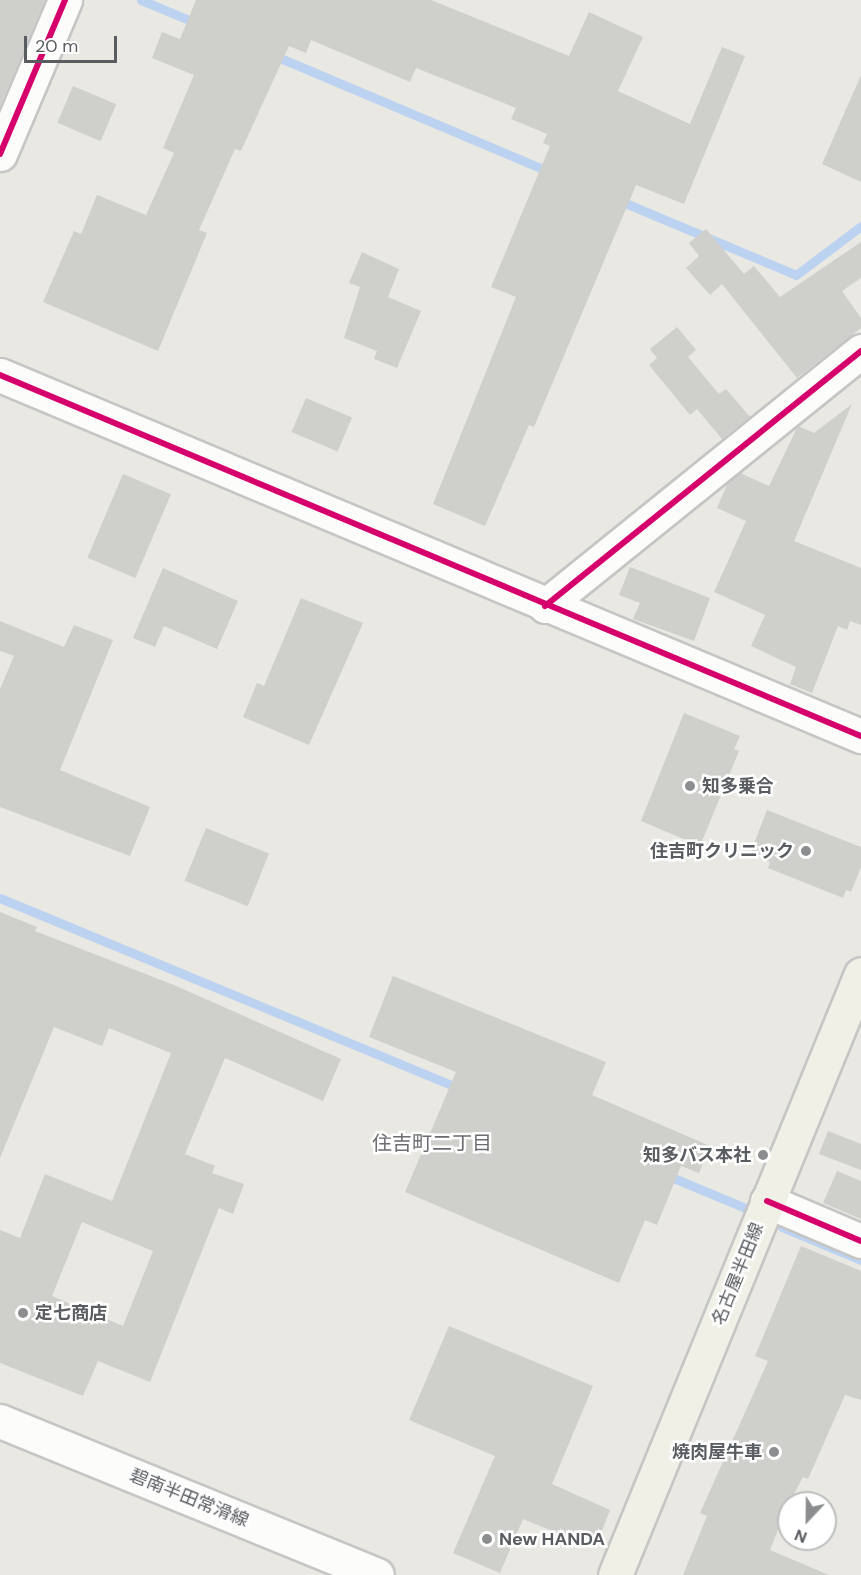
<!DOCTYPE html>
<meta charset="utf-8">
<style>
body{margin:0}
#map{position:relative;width:861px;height:1575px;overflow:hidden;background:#e9e8e3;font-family:"DM Sans","Noto Sans JP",sans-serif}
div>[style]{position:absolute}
.stream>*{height:9px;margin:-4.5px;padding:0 4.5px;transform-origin:4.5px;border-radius:4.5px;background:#bbd2f0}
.building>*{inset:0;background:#cfcfcc;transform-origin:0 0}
.roads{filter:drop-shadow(2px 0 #c5c5c5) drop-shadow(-2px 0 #c5c5c5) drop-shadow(0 2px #c5c5c5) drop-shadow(0 -2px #c5c5c5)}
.minor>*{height:33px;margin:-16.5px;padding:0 16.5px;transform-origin:16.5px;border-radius:16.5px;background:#fcfcfb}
.secondary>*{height:33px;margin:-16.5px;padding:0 16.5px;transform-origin:16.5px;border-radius:16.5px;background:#fcfcfb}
.primary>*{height:33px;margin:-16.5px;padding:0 16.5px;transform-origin:16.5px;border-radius:16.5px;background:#f0f0e6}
.cycleway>*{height:6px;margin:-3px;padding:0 3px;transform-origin:3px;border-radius:3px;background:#d6006c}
.dots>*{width:16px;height:16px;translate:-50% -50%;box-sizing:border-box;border:3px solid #fff;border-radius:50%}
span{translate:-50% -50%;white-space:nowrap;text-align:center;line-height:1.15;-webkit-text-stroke:5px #fff;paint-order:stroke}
.poi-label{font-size:18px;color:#595c60;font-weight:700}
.left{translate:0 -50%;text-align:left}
.right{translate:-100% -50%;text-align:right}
.street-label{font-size:18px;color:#595c60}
.neighbourhood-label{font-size:20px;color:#6b6d72}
.north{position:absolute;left:777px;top:1491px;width:60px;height:60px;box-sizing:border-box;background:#fff;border:2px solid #bdbebf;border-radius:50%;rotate:202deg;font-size:16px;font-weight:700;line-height:24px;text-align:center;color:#595c60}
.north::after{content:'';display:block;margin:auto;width:21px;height:27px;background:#8b8d8e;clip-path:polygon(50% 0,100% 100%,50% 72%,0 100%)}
.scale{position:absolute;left:24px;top:36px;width:93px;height:27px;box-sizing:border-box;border:3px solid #595c60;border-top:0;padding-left:8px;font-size:18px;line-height:21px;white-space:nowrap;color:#595c60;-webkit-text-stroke:4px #fff;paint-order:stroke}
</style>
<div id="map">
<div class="stream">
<i style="left:141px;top:0;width:63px;rotate:22.5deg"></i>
<i style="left:273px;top:55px;width:301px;rotate:22.9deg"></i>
<i style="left:618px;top:200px;width:193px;rotate:22.8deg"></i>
<i style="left:796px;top:275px;width:81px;rotate:-37deg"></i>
<i style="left:0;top:898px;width:498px;rotate:22.5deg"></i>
<i style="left:664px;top:1174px;width:86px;rotate:22.7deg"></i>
<i style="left:782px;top:1227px;width:86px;rotate:22.7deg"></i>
</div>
<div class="building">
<i style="clip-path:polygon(0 0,45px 0,0 106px)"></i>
<i style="clip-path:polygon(196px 0,431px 0,569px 56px,589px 12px,643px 37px,618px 91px,690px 124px,722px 47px,745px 56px,684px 204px,636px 185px,534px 427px,529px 425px,485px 526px,433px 504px,516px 297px,491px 287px,550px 146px,543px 143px,547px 134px,511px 119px,516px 108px,416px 68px,410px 82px,311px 40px,306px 53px,289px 46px,241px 151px,235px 149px,199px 230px,207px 233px,158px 351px,43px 302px,74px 231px,81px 234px,97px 195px,146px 215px,174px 153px,163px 148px,194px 75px,152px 58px,162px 32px,180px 39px)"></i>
<i style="clip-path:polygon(861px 75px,861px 182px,822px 164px)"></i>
<i style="left:73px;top:86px;width:47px;height:40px;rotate:23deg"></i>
<i style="clip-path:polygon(706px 229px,744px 274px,754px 266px,780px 297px,861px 242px,861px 278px,842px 291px,861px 318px,861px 328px,797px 378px,722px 284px,710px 295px,686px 268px,699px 256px,689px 243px)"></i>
<i style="clip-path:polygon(362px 252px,399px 269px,388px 297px,421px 311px,397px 368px,374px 359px,377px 351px,344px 338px,360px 287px,349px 283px)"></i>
<i style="clip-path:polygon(677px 327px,696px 350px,688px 357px,719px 394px,726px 389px,750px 417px,722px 439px,697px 409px,690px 415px,649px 365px,657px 358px,650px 349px)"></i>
<i style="left:306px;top:398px;width:50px;height:37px;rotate:23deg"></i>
<i style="clip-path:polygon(852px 404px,794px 541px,861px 568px,861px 625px,850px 621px,847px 630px,838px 626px,812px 693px,790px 684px,796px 667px,751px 646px,765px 615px,714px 592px,746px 521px,717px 508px,728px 482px,740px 473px,769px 486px,798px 426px,814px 433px)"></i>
<i style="left:123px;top:474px;width:52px;height:91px;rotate:23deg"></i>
<i style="clip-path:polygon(630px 567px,710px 598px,694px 641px,633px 619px,640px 603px,619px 595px)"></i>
<i style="clip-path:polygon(163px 568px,238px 601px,217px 649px,164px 626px,155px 647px,133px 638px)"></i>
<i style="clip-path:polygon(301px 598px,363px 623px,309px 745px,243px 717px,257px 683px,264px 686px)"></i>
<i style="clip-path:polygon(0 621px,64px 647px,74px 625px,113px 640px,60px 770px,150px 807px,130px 856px,0 807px,0 689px,14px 656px,0 651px)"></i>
<i style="clip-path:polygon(684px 713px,740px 736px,734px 749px,739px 751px,700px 846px,641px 821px)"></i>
<i style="clip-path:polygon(767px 810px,861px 847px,861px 867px,851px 892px,846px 890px,843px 898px,768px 868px,770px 862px,750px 854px)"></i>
<i style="left:206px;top:828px;width:68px;height:57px;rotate:22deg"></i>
<i style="clip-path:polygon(evenodd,0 912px,37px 927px,35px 931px,174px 985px,341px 1059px,323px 1101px,225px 1058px,185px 1154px,215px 1166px,212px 1173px,244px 1184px,233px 1214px,219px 1208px,150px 1382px,98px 1361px,83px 1396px,0 1363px,0 1230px,20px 1238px,45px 1174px,112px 1201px,171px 1053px,109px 1028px,102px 1046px,54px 1027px,0 1158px,0 912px,82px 1222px,153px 1251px,123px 1326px,52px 1296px,82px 1222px)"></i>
<i style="clip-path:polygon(393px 976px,606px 1062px,592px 1095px,710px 1146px,699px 1173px,681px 1166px,657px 1225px,645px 1220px,619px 1283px,405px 1192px,456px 1072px,369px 1037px)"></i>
<i style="clip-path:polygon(828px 1131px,861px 1144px,861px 1170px,819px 1154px)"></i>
<i style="clip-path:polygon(837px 1171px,861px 1181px,861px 1219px,823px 1203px)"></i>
<i style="clip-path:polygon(801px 1246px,861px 1271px,861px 1400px,845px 1395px,808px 1479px,803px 1477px,789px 1503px,770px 1550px,829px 1575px,683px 1575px,707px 1516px,700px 1513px,768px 1361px,755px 1356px)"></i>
<i style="clip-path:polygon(449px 1326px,593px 1386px,552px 1484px,610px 1510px,599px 1539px,578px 1530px,574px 1540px,523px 1519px,500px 1573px,453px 1553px,495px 1456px,409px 1420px)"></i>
</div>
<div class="roads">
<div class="minor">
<i style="left:0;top:154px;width:167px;rotate:-67.1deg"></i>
<i style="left:0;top:375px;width:934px;rotate:22.75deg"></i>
<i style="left:545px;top:606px;width:406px;rotate:-38.9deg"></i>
<i style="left:767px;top:1201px;width:102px;rotate:23.1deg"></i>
</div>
<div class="secondary">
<i style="left:0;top:1421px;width:407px;rotate:22.2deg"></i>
</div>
<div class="primary">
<i style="left:615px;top:1575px;width:649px;rotate:-67.74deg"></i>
</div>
</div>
<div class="cycleway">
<i style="left:0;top:154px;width:167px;rotate:-67.1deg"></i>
<i style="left:0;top:375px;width:934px;rotate:22.75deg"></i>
<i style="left:545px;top:606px;width:406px;rotate:-38.9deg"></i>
<i style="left:767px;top:1201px;width:102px;rotate:23.1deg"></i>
</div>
<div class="dots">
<i style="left:690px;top:786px;background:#8b8d8e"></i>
<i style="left:806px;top:851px;background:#8b8d8e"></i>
<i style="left:763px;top:1155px;background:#8b8d8e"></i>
<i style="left:23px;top:1313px;background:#8b8d8e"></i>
<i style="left:774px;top:1452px;background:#8b8d8e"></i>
<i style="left:487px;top:1539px;background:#8b8d8e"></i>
</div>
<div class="poi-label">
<span class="left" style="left:702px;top:786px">知多乗合</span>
<span class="right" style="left:794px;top:851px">住吉町クリニック</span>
<span class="right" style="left:751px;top:1155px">知多バス本社</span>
<span class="left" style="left:35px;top:1313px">定七商店</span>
<span class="right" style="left:762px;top:1452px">焼肉屋牛車</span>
<span class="left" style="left:499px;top:1539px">New HANDA</span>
</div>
<div class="street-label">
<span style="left:738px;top:1274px;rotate:-68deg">名古屋半田線</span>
<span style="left:189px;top:1498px;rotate:22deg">碧南半田常滑線</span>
</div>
<div class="neighbourhood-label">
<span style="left:432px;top:1143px">住吉町二丁目</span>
</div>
<div class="north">N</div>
<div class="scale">20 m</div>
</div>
